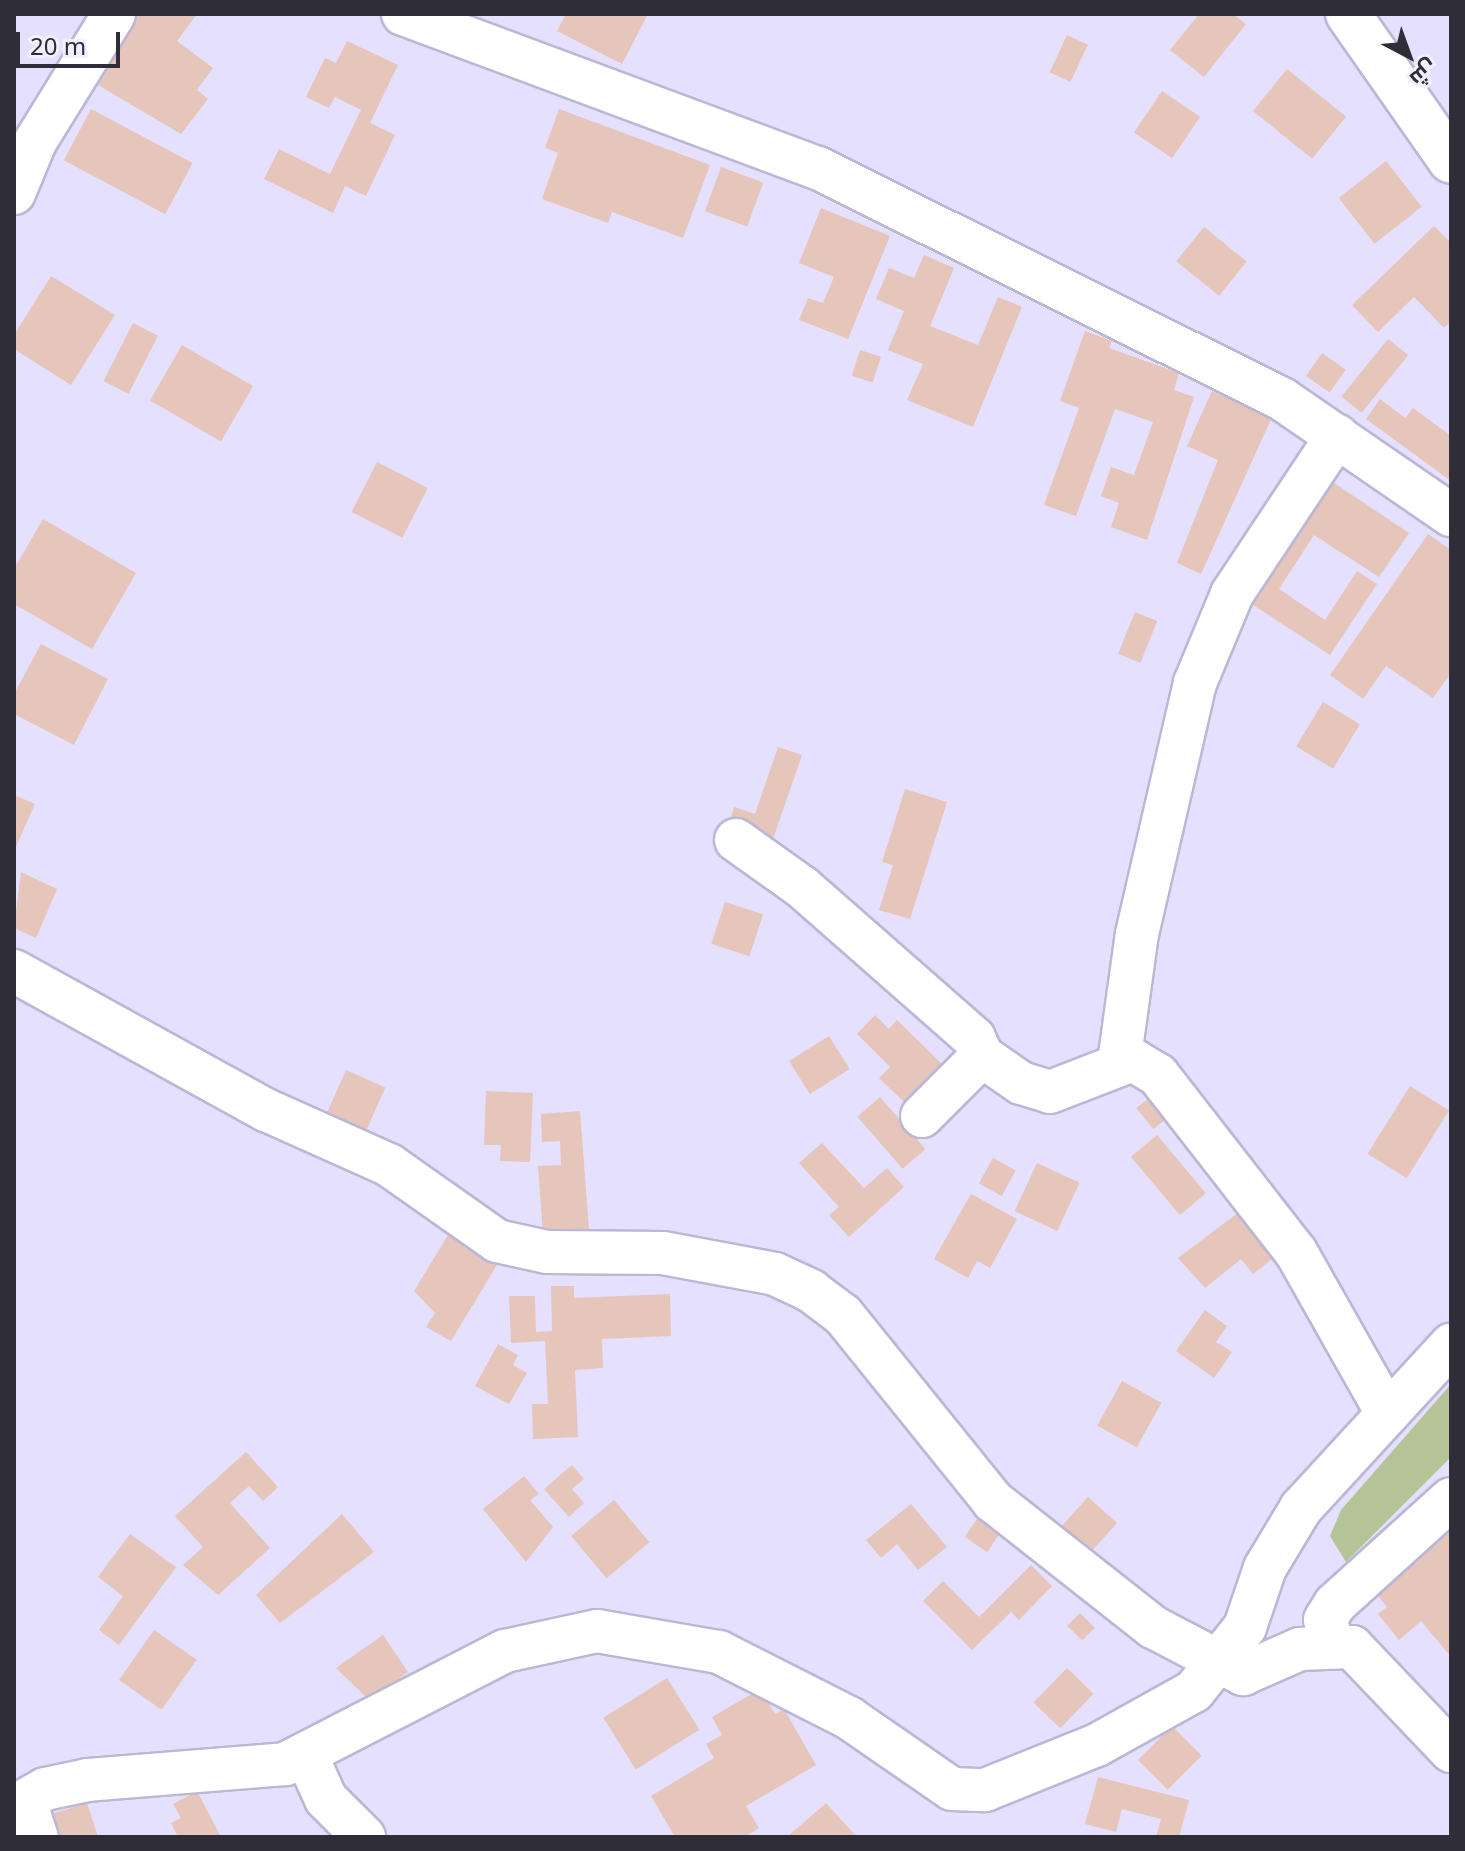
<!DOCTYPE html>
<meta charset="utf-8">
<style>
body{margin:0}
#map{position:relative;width:1465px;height:1851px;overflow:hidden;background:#e4e0fe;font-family:"Noto Sans",Cairo,sans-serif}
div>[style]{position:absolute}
.green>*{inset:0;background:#b5c496}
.building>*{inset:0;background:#e6c5ba;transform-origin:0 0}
.roads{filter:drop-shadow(2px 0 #bbb7d5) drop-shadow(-2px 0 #bbb7d5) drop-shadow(0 2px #bbb7d5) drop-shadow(0 -2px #bbb7d5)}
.minor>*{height:42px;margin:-21px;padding:0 21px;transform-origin:21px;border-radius:21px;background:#fff}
.major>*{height:44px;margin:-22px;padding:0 22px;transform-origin:22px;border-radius:22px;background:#fff}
span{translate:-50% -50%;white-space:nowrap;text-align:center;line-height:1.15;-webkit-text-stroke:6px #f1f0fc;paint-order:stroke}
.frame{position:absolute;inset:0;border:16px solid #2e2d38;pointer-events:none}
.north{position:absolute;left:1369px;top:16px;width:80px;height:80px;-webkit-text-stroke:6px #f1f0fc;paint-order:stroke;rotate:139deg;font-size:22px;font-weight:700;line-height:32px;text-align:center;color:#2e2d38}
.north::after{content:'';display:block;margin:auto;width:28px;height:36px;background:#2e2d38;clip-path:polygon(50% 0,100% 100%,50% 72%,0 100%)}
.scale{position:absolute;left:16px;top:32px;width:104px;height:36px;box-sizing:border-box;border:4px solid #2e2d38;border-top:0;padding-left:10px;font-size:24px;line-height:28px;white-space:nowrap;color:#2e2d38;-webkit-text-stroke:6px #f1f0fc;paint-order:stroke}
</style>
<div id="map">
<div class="green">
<i style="clip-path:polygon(1451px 1384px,1451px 1457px,1346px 1562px,1330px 1536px,1341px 1510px)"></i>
</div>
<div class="building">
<i style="clip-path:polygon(137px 14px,197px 14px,177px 41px,213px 68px,197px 90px,208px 99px,181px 134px,88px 79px)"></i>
<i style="clip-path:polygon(566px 14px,642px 14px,647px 16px,622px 64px,557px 31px)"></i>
<i style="clip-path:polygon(1199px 14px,1233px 14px,1246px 24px,1204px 77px,1170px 50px)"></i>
<i style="left:1067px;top:35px;width:23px;height:41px;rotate:25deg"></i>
<i style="clip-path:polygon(347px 41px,398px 65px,370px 123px,395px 135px,366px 196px,345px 186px,333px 213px,264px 179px,279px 149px,330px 174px,361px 110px,335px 97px,329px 108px,306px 97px,325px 58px,336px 63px)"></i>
<i style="left:1287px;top:69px;width:76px;height:54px;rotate:39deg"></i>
<i style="left:1162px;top:91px;width:46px;height:50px;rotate:34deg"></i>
<i style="left:91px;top:109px;width:115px;height:58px;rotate:28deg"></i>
<i style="clip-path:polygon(559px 109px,710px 165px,683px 238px,612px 212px,608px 223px,542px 199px,558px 153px,545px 148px)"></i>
<i style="left:1386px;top:161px;width:58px;height:60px;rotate:52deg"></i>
<i style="left:721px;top:167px;width:45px;height:47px;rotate:20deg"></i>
<i style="clip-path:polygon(821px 208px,890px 236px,848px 339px,799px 320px,808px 298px,823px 303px,834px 277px,799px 263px)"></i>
<i style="clip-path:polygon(1434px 226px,1451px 243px,1451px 321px,1444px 328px,1414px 297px,1378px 332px,1352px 305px)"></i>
<i style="left:1204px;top:227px;width:55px;height:44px;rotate:39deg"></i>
<i style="clip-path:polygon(924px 255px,954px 268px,930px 326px,978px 345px,998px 297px,1022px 307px,973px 427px,907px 400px,923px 364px,888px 350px,904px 311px,876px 299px,889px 268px,914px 278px)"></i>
<i style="clip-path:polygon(51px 276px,115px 315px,71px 385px,14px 349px,14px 335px)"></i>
<i style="left:133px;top:323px;width:28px;height:65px;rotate:27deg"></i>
<i style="clip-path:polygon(1085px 331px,1112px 341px,1109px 348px,1179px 373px,1174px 390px,1194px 397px,1147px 540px,1111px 527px,1119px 503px,1101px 496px,1111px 467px,1134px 475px,1153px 422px,1115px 409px,1076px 516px,1044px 505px,1079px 408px,1060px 401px)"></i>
<i style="left:1388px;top:339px;width:26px;height:74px;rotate:39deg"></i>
<i style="left:182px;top:345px;width:82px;height:64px;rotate:30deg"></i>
<i style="left:860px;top:350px;width:22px;height:27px;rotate:18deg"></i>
<i style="left:1322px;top:353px;width:29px;height:28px;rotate:35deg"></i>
<i style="clip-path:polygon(1212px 391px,1272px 417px,1201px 574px,1177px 563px,1218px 460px,1187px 446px)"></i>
<i style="clip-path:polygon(1380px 399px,1405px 418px,1413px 408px,1451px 436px,1451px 481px,1366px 419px)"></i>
<i style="left:377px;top:462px;width:57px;height:56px;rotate:27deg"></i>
<i style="clip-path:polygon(1325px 477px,1409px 533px,1379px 577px,1314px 535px,1279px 589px,1325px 620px,1357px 571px,1377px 584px,1330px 655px,1244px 599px)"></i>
<i style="clip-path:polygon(43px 519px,136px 573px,92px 649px,14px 604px,14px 569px)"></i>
<i style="clip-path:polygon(1428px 534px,1451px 550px,1451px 673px,1433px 698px,1386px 666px,1363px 699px,1330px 675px)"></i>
<i style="left:1135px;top:612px;width:24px;height:45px;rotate:22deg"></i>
<i style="clip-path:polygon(41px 644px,108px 679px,74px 745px,14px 714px,14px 694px)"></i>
<i style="left:1323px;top:702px;width:43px;height:52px;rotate:31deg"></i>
<i style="clip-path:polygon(778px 747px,802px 755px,772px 842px,728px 827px,734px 807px,755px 814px)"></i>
<i style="clip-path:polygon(905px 789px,947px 802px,910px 919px,879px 910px,893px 865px,882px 862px)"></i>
<i style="clip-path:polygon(14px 795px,35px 804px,14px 851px)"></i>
<i style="clip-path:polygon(21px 872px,57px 889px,36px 938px,14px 928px)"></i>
<i style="left:725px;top:902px;width:40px;height:44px;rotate:18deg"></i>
<i style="clip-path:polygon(875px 1015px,889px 1029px,897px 1020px,944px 1066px,906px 1104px,879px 1078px,890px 1067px,857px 1034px)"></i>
<i style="left:829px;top:1036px;width:39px;height:47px;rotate:58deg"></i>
<i style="left:346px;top:1070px;width:43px;height:55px;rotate:24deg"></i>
<i style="left:1410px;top:1086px;width:46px;height:80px;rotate:32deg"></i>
<i style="clip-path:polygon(486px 1091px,533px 1093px,530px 1162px,500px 1161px,501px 1145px,484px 1145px)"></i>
<i style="left:1155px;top:1093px;width:27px;height:24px;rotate:51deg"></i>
<i style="left:880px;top:1097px;width:69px;height:30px;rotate:49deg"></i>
<i style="clip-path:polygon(580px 1111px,589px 1229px,543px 1233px,538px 1166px,561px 1165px,560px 1141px,542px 1142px,541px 1114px)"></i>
<i style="left:1157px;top:1135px;width:76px;height:34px;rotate:50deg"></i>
<i style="clip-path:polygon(822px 1143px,864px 1188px,887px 1168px,904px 1187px,849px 1237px,829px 1215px,839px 1207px,799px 1163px)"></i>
<i style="left:993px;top:1158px;width:26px;height:29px;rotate:29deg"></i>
<i style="left:1037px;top:1163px;width:47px;height:53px;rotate:25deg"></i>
<i style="clip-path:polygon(971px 1194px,1017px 1219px,990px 1268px,977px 1261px,968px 1278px,934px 1259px)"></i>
<i style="clip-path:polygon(1243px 1209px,1277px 1255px,1253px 1274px,1241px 1259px,1205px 1288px,1178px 1258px)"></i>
<i style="clip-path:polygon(448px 1235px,497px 1265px,451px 1341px,426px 1327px,435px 1313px,414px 1291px)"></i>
<i style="clip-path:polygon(551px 1286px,574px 1286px,574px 1298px,670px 1294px,671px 1336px,602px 1339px,603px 1368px,575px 1370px,578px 1437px,533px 1439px,532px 1404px,548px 1404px,545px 1341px,511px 1343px,509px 1296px,535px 1296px,536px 1332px,552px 1331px)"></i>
<i style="clip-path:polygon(1205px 1310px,1227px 1326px,1216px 1342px,1232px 1352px,1214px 1378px,1176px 1351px)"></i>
<i style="clip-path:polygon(498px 1344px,518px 1355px,513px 1365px,527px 1373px,509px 1404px,475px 1386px)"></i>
<i style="left:1122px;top:1381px;width:45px;height:51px;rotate:29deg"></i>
<i style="clip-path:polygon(246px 1452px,278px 1487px,263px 1501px,249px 1486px,230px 1503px,270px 1548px,218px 1595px,183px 1565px,203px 1547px,175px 1516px)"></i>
<i style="clip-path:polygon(572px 1465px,584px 1479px,572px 1489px,584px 1503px,569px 1517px,544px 1489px)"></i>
<i style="clip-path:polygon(524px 1476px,539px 1494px,530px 1500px,553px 1527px,526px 1562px,483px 1509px)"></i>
<i style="left:1088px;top:1497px;width:39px;height:44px;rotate:42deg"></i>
<i style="left:614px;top:1500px;width:55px;height:56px;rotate:50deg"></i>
<i style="clip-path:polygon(911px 1504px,947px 1547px,918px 1570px,897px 1544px,881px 1558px,866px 1540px)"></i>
<i style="left:981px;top:1513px;width:27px;height:29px;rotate:34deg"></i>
<i style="clip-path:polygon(342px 1514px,374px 1552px,280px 1623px,256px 1595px)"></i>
<i style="clip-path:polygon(1451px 1517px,1449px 1576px,1451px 1657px,1421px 1621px,1399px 1640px,1378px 1614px,1387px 1607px,1370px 1586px)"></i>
<i style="clip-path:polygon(130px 1534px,176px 1567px,119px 1645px,99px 1630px,123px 1596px,98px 1577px)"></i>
<i style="clip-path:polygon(1031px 1565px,1052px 1586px,1019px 1620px,1011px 1612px,972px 1650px,923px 1601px,943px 1581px,979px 1617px)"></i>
<i style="left:1080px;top:1613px;width:21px;height:18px;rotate:45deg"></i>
<i style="left:154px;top:1630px;width:52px;height:61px;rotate:35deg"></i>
<i style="clip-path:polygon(383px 1635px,408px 1672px,369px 1700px,336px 1668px)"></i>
<i style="left:1067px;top:1668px;width:37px;height:48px;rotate:44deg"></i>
<i style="left:667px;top:1678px;width:61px;height:75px;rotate:58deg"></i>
<i style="clip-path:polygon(760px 1689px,775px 1714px,784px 1709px,816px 1765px,746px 1806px,759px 1828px,745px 1837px,675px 1837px,651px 1796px,714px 1758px,706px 1744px,722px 1735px,712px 1717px)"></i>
<i style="left:1172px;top:1726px;width:42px;height:48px;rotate:45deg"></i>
<i style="clip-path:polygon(1098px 1777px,1189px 1800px,1179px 1837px,1156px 1837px,1161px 1819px,1122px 1809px,1116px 1832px,1085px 1824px)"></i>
<i style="clip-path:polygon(197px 1791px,221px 1837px,178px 1837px,171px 1823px,181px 1818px,173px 1804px)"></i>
<i style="clip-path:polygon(87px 1803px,98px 1837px,58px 1837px,51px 1814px)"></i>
<i style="clip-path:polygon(826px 1803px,857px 1837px,787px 1837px)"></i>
</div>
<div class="roads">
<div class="minor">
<i style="left:403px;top:14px;width:443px;rotate:20.4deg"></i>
<i style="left:818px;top:168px;width:518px;rotate:26.47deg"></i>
<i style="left:1282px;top:399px;width:205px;rotate:34.5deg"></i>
<i style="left:14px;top:193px;width:55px;rotate:-67.6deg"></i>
<i style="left:35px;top:142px;width:150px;rotate:-58.3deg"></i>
<i style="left:736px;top:840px;width:81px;rotate:35.5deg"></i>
<i style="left:802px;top:887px;width:229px;rotate:41.3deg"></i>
<i style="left:974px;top:1038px;width:20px;rotate:66deg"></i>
<i style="left:14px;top:971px;width:288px;rotate:28.9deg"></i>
<i style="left:266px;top:1110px;width:135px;rotate:24.1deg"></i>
<i style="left:389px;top:1165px;width:132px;rotate:35.1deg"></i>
<i style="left:497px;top:1241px;width:51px;rotate:12.4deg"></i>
<i style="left:547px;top:1252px;width:116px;rotate:0.5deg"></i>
<i style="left:663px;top:1253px;width:114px;rotate:10.6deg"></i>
<i style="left:775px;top:1274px;width:40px;rotate:25deg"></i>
<i style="left:811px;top:1291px;width:40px;rotate:37deg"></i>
<i style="left:843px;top:1315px;width:239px;rotate:51.1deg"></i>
<i style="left:993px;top:1501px;width:204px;rotate:38.2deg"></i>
<i style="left:1153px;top:1627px;width:102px;rotate:27.6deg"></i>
<i style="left:1243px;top:1674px;width:62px;rotate:-23.7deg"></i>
<i style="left:1300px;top:1649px;width:52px;rotate:-2.2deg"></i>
<i style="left:1352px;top:1647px;width:144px;rotate:46.4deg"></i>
<i style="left:1119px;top:1063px;width:130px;rotate:-82.1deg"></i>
<i style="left:1137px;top:934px;width:258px;rotate:-77deg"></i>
<i style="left:1195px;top:683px;width:96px;rotate:-67.4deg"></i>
<i style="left:1232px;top:594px;width:190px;rotate:-56.4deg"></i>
<i style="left:922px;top:1116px;width:85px;rotate:-45deg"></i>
<i style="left:982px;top:1056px;width:47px;rotate:34.7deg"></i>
<i style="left:1021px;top:1083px;width:30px;rotate:17deg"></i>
<i style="left:1050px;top:1092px;width:89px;rotate:-21.1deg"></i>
<i style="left:1133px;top:1060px;width:29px;rotate:31deg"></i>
<i style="left:1158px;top:1075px;width:224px;rotate:52.1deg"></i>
<i style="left:1296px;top:1252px;width:185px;rotate:60.5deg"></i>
<i style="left:1333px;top:1644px;width:25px;rotate:-108deg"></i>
<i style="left:1325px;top:1620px;width:19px;rotate:-58deg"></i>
<i style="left:1335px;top:1604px;width:156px;rotate:-42.2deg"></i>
<i style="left:306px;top:1755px;width:48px;rotate:65.6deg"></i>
<i style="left:326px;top:1799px;width:54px;rotate:45deg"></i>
<i style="left:25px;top:1801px;width:38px;rotate:72deg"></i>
<i style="left:14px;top:1807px;width:36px;rotate:-30deg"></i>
<i style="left:45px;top:1789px;width:44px;rotate:-11.8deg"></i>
<i style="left:88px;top:1780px;width:198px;rotate:-4.6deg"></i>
<i style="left:285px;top:1764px;width:247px;rotate:-27.2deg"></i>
<i style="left:505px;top:1651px;width:94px;rotate:-12.3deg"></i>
<i style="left:597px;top:1631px;width:124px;rotate:9.8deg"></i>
<i style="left:719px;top:1652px;width:146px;rotate:26.9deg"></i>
<i style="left:849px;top:1718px;width:125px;rotate:34.6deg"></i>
<i style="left:952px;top:1789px;width:33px;rotate:2deg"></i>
<i style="left:985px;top:1790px;width:121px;rotate:-21.9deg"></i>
<i style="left:1097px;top:1745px;width:111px;rotate:-29.1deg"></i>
<i style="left:1194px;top:1691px;width:82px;rotate:-51.4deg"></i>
<i style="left:1245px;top:1627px;width:62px;rotate:-71.3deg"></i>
<i style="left:1265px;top:1568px;width:70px;rotate:-59deg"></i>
<i style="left:1301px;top:1508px;width:222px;rotate:-47.4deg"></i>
</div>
<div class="major">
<i style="left:1348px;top:14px;width:179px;rotate:55deg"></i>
</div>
</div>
<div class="frame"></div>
<div class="north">ش</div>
<div class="scale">20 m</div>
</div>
